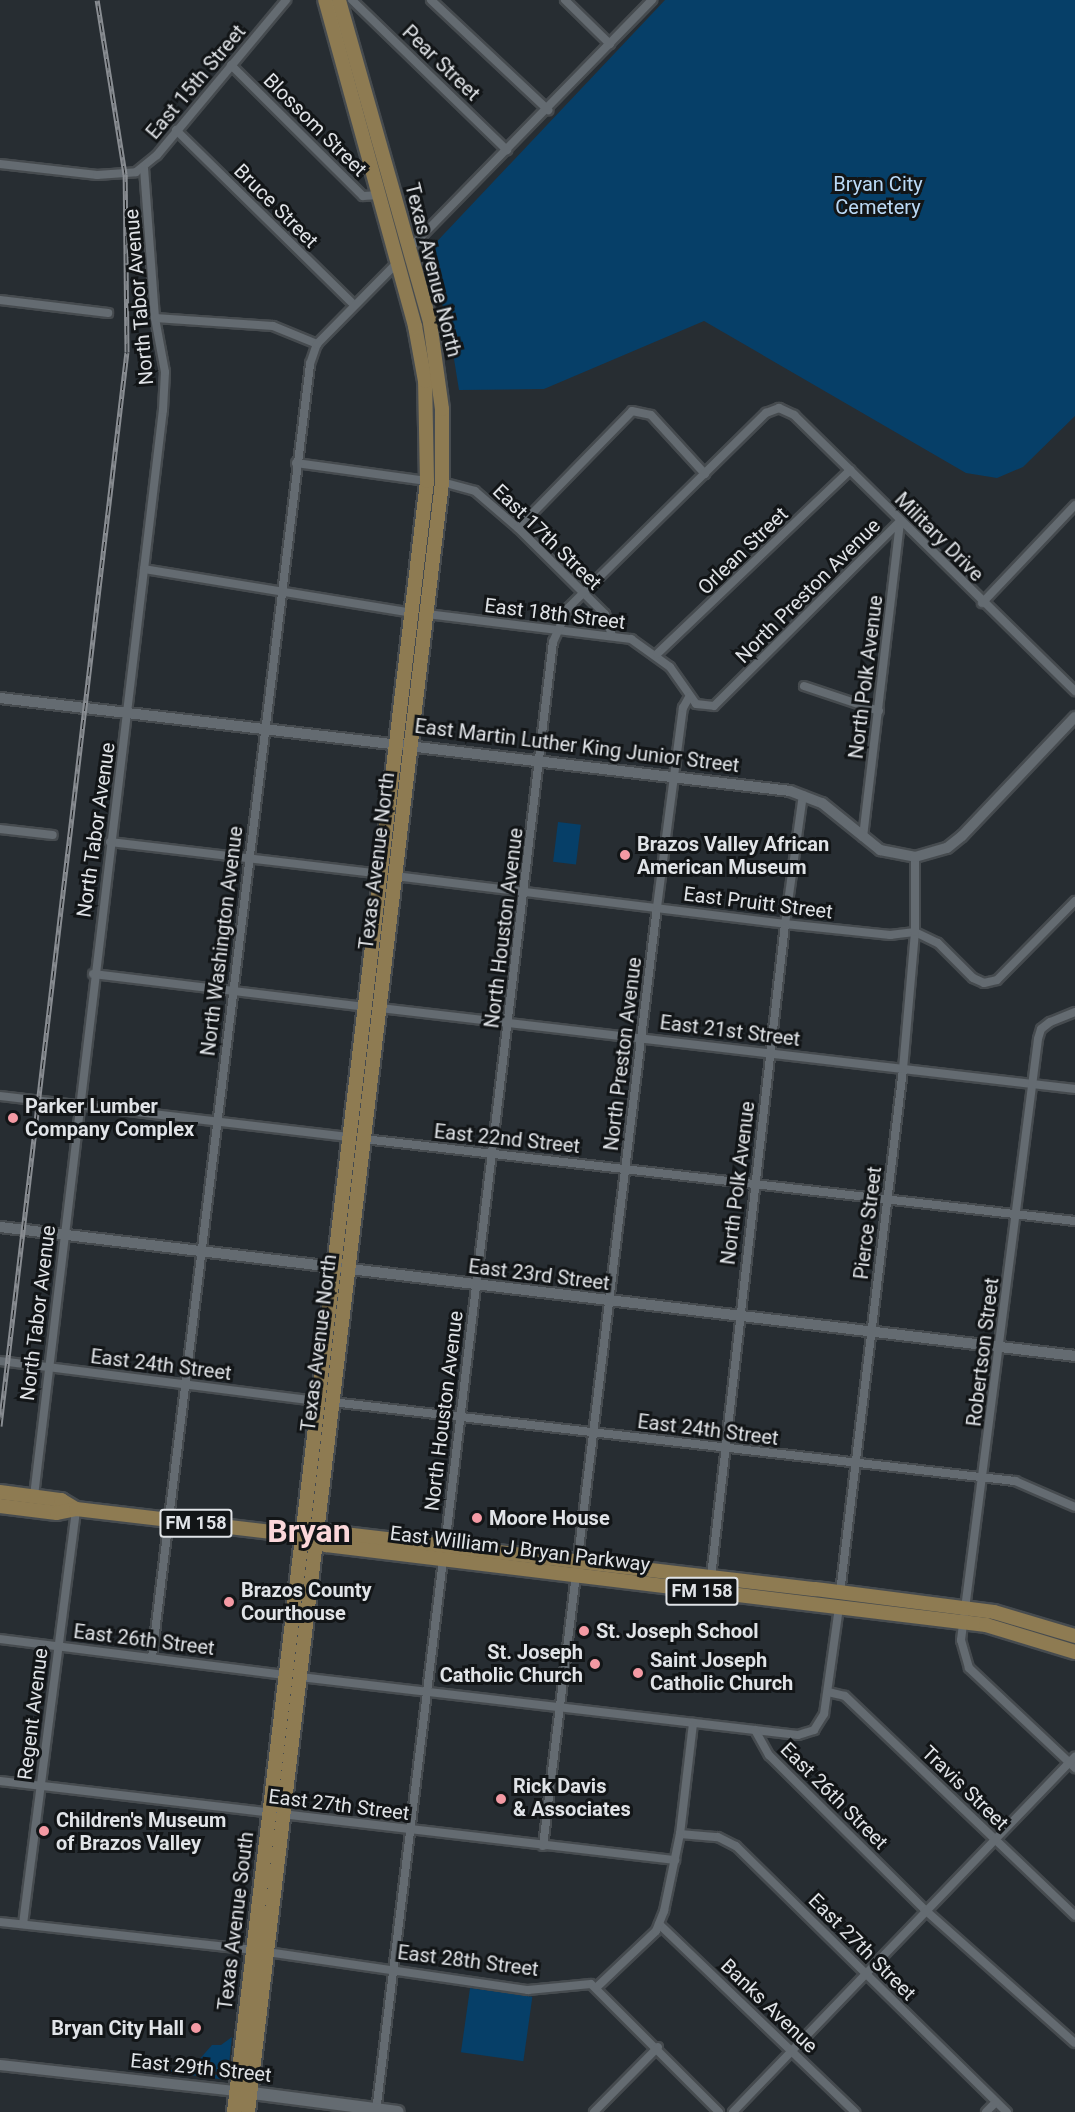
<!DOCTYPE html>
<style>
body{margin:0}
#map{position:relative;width:1075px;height:2112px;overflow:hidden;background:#272d32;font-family:Roboto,sans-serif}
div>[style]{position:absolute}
.green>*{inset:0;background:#063f68;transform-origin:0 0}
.roads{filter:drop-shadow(2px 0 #464b4f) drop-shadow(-2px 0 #464b4f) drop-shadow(0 2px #464b4f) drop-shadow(0 -2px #464b4f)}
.minor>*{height:8px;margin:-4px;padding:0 4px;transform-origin:4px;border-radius:4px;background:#646b71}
.tertiary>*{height:10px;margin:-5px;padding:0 5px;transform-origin:5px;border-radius:5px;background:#646b71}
.secondary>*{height:12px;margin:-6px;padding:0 6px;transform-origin:6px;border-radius:6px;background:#646b71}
.primary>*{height:14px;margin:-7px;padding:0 7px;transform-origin:7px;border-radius:7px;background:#8e7b52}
.rail>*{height:5px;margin-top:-2.5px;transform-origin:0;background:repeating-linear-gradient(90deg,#121517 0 9px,#898d92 0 18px);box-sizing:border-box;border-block:2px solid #898d92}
.dots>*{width:16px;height:16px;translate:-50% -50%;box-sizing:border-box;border:3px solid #121517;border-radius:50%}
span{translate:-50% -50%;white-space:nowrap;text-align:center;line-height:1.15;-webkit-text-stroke:6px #121517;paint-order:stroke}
.shield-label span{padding:2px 4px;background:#121517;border:2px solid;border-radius:4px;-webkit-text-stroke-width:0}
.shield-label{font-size:18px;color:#e0e3e7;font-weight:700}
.street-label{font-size:20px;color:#e0e3e7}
.park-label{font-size:20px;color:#bbdaf7}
.poi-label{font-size:20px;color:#e0e3e7;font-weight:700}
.left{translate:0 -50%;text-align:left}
.right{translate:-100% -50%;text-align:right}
.town-label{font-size:32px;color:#fbd7da;font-weight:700}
</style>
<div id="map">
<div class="green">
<i style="clip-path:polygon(665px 0,1075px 0,1075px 416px,1023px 467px,997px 478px,966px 473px,704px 321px,544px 389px,459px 390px,449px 328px,427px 252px)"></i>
<i style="left:558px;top:822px;width:23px;height:40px;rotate:7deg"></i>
<i style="clip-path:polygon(242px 1968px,245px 1968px,232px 2074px,230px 2070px)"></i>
<i style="left:470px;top:1988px;width:63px;height:65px;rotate:8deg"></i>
<i style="clip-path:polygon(232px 2037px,228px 2073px,191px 2069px,212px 2045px,221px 2045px)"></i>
<i style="clip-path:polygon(142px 2068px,155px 2068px,227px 2076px,226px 2080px)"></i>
</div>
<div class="roads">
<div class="minor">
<i style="left:352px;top:0;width:216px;rotate:44.1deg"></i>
<i style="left:431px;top:0;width:161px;rotate:43.2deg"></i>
<i style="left:565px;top:0;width:63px;rotate:44.4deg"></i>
<i style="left:231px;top:65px;width:186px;rotate:44.8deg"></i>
<i style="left:363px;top:196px;width:17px;rotate:-3deg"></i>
<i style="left:176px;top:130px;width:250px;rotate:44.5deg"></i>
<i style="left:0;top:164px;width:98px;rotate:6.5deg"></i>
<i style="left:97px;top:175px;width:39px;rotate:-4deg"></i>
<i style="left:136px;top:172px;width:27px;rotate:-39deg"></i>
<i style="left:157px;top:155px;width:202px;rotate:-50.2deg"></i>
<i style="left:410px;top:248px;width:347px;rotate:-45.7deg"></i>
<i style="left:0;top:300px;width:109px;rotate:6.9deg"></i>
<i style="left:155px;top:318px;width:118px;rotate:3.9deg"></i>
<i style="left:273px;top:326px;width:48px;rotate:22.2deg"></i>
<i style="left:296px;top:463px;width:132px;rotate:7.8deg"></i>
<i style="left:442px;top:482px;width:34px;rotate:15deg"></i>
<i style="left:475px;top:491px;width:57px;rotate:40.7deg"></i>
<i style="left:518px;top:528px;width:122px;rotate:44.7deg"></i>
<i style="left:605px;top:614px;width:23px;rotate:72deg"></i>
<i style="left:518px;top:528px;width:163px;rotate:-45.7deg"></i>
<i style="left:632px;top:411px;width:19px;rotate:12deg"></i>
<i style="left:651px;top:415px;width:80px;rotate:47.5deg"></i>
<i style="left:144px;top:569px;width:273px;rotate:9.3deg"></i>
<i style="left:982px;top:603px;width:135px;rotate:-46.5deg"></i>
<i style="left:427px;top:614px;width:206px;rotate:7deg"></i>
<i style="left:631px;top:639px;width:48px;rotate:35.7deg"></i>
<i style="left:670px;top:667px;width:45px;rotate:54.9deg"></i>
<i style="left:696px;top:704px;width:18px;rotate:6deg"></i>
<i style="left:714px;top:706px;width:262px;rotate:-44.8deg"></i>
<i style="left:657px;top:654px;width:267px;rotate:-43.6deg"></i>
<i style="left:804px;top:686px;width:79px;rotate:18.4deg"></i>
<i style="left:0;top:829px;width:53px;rotate:6.5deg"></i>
<i style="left:863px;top:837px;width:318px;rotate:-83.3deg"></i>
<i style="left:110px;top:842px;width:273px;rotate:6.7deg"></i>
<i style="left:395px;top:876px;width:393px;rotate:7deg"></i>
<i style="left:785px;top:924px;width:106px;rotate:6deg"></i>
<i style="left:890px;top:935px;width:25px;rotate:-7deg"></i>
<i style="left:915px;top:932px;width:25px;rotate:26deg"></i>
<i style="left:938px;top:943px;width:49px;rotate:45deg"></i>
<i style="left:973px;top:978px;width:12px;rotate:24deg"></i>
<i style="left:984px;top:983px;width:13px;rotate:-13deg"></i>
<i style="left:997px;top:980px;width:111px;rotate:-45.4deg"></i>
<i style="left:93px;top:974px;width:274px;rotate:6.9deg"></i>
<i style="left:380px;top:1008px;width:700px;rotate:6.65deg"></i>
<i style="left:1075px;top:1012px;width:27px;rotate:158deg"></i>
<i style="left:1050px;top:1022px;width:11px;rotate:142deg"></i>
<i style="left:1041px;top:1029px;width:10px;rotate:107deg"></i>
<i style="left:1038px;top:1039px;width:606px;rotate:97.3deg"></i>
<i style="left:961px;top:1640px;width:29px;rotate:74deg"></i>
<i style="left:969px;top:1668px;width:146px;rotate:43.3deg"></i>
<i style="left:0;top:1096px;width:351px;rotate:6.7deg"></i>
<i style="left:364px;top:1139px;width:716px;rotate:6.58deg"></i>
<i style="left:0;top:1361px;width:321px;rotate:7.2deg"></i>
<i style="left:332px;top:1402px;width:688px;rotate:6.6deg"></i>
<i style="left:1015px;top:1481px;width:65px;rotate:23.4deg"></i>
<i style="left:34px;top:1496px;width:1094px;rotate:-83.23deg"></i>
<i style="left:163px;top:410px;width:38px;rotate:-87deg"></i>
<i style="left:165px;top:372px;width:55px;rotate:-100.5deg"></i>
<i style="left:155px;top:318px;width:150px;rotate:-94.2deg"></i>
<i style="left:445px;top:1546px;width:910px;rotate:-83.19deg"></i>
<i style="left:553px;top:642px;width:37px;rotate:-66deg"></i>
<i style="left:568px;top:608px;width:278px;rotate:-44.6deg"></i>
<i style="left:766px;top:413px;width:14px;rotate:-21deg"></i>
<i style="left:779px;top:408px;width:17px;rotate:25deg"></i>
<i style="left:794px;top:415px;width:394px;rotate:44.5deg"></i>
<i style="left:711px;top:1577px;width:657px;rotate:-83.53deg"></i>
<i style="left:785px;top:924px;width:130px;rotate:-82.1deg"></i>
<i style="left:840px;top:1593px;width:528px;rotate:-83.14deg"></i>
<i style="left:903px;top:1069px;width:138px;rotate:-85deg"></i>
<i style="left:915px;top:932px;width:75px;rotate:-90deg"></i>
<i style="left:0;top:1639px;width:287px;rotate:7.2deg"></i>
<i style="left:152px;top:1657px;width:1303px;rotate:-83.03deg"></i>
<i style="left:310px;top:364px;width:21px;rotate:-71deg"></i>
<i style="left:317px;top:344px;width:115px;rotate:-45.4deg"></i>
<i style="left:300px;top:1677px;width:501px;rotate:6.64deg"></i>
<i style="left:798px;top:1735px;width:17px;rotate:-17deg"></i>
<i style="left:814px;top:1730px;width:19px;rotate:-58deg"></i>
<i style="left:824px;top:1714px;width:108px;rotate:-82deg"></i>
<i style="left:828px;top:1692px;width:17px;rotate:13deg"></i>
<i style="left:845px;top:1696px;width:318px;rotate:43.7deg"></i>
<i style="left:755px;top:1730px;width:29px;rotate:61deg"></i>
<i style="left:769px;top:1755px;width:220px;rotate:44.8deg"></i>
<i style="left:925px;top:1910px;width:200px;rotate:41.6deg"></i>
<i style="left:0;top:1781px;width:680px;rotate:6.68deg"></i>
<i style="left:680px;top:1834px;width:38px;rotate:5deg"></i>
<i style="left:718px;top:1837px;width:20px;rotate:27deg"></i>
<i style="left:736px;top:1846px;width:380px;rotate:44.5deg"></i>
<i style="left:543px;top:1846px;width:946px;rotate:-83.08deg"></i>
<i style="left:657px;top:907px;width:201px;rotate:-82.6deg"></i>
<i style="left:683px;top:708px;width:13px;rotate:-61deg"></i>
<i style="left:0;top:1922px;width:254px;rotate:6.3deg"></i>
<i style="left:23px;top:1924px;width:418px;rotate:-82.7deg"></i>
<i style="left:659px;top:1924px;width:272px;rotate:43.8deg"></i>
<i style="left:267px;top:1952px;width:264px;rotate:8.3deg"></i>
<i style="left:528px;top:1990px;width:63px;rotate:-5.4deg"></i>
<i style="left:591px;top:1984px;width:181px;rotate:45deg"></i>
<i style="left:597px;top:1987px;width:81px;rotate:-43.5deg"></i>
<i style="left:656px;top:1931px;width:22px;rotate:-68deg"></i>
<i style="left:664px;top:1911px;width:79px;rotate:-78.3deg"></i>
<i style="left:680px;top:1834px;width:112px;rotate:-83.3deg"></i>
<i style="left:376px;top:2112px;width:556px;rotate:-83.08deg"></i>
<i style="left:594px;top:2112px;width:91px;rotate:-45.4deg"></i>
<i style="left:733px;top:2112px;width:493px;rotate:-46.1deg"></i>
<i style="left:986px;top:2112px;width:14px;rotate:-45deg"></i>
</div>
<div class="tertiary">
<i style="left:0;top:698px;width:795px;rotate:6.71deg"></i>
<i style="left:790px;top:791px;width:34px;rotate:21deg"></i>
<i style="left:822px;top:803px;width:75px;rotate:39deg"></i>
<i style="left:880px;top:850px;width:36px;rotate:11deg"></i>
<i style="left:915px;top:857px;width:33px;rotate:-16deg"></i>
<i style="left:947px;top:848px;width:19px;rotate:-39deg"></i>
<i style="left:962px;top:836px;width:164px;rotate:-46.5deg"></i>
<i style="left:0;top:1227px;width:1083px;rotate:6.84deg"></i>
<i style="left:0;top:2065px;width:238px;rotate:6.3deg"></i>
</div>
<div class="secondary">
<i style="left:237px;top:2091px;width:162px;rotate:7.4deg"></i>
</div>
<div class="primary">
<i style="left:0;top:1492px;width:62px;rotate:7.5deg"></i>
<i style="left:61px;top:1500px;width:17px;rotate:31deg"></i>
<i style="left:0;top:1506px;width:57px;rotate:7deg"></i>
<i style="left:57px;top:1513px;width:19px;rotate:-12deg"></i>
<i style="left:76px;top:1509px;width:242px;rotate:6.7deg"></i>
<i style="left:316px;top:1537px;width:12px;rotate:-24deg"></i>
<i style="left:327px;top:1532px;width:491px;rotate:6.7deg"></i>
<i style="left:815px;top:1589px;width:180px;rotate:7.3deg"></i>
<i style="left:994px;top:1612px;width:84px;rotate:16.5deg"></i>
<i style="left:316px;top:1537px;width:13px;rotate:39deg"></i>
<i style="left:326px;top:1545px;width:665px;rotate:6.91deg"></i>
<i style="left:986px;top:1625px;width:93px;rotate:16.9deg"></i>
<i style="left:234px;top:2112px;width:1642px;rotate:-83.25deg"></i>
<i style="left:427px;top:481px;width:100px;rotate:-91.1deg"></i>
<i style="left:425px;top:381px;width:56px;rotate:-100.3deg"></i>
<i style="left:415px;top:326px;width:338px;rotate:-105.4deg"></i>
<i style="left:248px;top:2112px;width:1642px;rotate:-83.21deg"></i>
<i style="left:442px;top:482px;width:73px;rotate:-90deg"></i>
<i style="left:442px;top:409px;width:88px;rotate:-97.9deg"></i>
<i style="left:430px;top:322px;width:335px;rotate:-105.8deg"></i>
</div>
</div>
<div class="rail">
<i style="left:0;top:1426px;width:1081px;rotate:-83.26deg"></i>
<i style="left:127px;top:352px;width:178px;rotate:-90.6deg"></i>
<i style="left:125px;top:174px;width:176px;rotate:-99.1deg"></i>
</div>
<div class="dots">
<i style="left:625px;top:855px;background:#f49aa4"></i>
<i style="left:13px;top:1118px;background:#f49aa4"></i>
<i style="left:477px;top:1518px;background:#f49aa4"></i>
<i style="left:229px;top:1602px;background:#f49aa4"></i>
<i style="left:584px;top:1631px;background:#f49aa4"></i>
<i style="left:595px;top:1664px;background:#f49aa4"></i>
<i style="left:638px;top:1673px;background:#f49aa4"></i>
<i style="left:501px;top:1799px;background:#f49aa4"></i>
<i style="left:44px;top:1831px;background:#f49aa4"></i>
<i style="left:196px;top:2028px;background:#f49aa4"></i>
</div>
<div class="shield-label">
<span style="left:196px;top:1523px">FM 158</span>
<span style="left:702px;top:1591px">FM 158</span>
</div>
<div class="street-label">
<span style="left:441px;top:63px;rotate:44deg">Pear Street</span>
<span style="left:196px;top:82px;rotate:-50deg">East 15th Street</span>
<span style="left:315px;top:125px;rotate:45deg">Blossom Street</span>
<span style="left:276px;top:206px;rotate:45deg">Bruce Street</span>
<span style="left:433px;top:270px;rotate:76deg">Texas Avenue North</span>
<span style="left:139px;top:297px;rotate:-95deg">North Tabor Avenue</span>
<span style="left:547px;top:537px;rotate:44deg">East 17th Street</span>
<span style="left:939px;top:537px;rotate:45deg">Military Drive</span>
<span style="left:743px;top:551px;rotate:-44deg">Orlean Street</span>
<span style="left:808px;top:591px;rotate:-45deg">North Preston Avenue</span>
<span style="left:555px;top:614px;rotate:7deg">East 18th Street</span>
<span style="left:866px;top:677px;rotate:-83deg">North Polk Avenue</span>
<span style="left:577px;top:746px;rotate:7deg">East Martin Luther King Junior Street</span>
<span style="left:96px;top:830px;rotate:-82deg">North Tabor Avenue</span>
<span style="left:377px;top:861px;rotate:-83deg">Texas Avenue North</span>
<span style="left:758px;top:903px;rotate:7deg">East Pruitt Street</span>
<span style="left:504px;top:928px;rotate:-83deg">North Houston Avenue</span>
<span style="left:222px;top:941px;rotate:-83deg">North Washington Avenue</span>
<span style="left:730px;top:1031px;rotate:7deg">East 21st Street</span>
<span style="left:623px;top:1054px;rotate:-83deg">North Preston Avenue</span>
<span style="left:507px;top:1139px;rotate:6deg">East 22nd Street</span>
<span style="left:738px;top:1183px;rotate:-83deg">North Polk Avenue</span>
<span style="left:868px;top:1223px;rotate:-83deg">Pierce Street</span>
<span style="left:539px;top:1275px;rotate:7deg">East 23rd Street</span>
<span style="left:38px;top:1313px;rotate:-83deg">North Tabor Avenue</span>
<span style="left:319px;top:1343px;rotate:-83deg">Texas Avenue North</span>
<span style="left:983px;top:1352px;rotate:-83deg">Robertson Street</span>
<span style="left:161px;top:1365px;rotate:7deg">East 24th Street</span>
<span style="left:444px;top:1411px;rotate:-83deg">North Houston Avenue</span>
<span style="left:708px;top:1430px;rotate:7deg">East 24th Street</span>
<span style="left:520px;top:1549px;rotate:7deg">East William J Bryan Parkway</span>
<span style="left:144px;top:1640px;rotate:7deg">East 26th Street</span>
<span style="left:33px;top:1714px;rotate:-83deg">Regent Avenue</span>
<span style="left:965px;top:1788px;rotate:44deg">Travis Street</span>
<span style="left:834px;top:1796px;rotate:45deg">East 26th Street</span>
<span style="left:339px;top:1805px;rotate:7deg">East 27th Street</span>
<span style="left:236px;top:1921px;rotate:-83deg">Texas Avenue South</span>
<span style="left:862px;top:1947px;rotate:45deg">East 27th Street</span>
<span style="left:468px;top:1961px;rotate:7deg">East 28th Street</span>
<span style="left:769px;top:2006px;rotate:44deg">Banks Avenue</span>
<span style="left:201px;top:2068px;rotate:6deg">East 29th Street</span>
</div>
<div class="park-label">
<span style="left:878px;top:196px">Bryan City<br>Cemetery</span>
</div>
<div class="poi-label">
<span class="left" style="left:637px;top:856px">Brazos Valley African<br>American Museum</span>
<span class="left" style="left:25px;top:1118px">Parker Lumber<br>Company Complex</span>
<span class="left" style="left:489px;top:1518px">Moore House</span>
<span class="left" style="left:241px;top:1602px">Brazos County<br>Courthouse</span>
<span class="left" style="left:596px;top:1631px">St. Joseph School</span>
<span class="right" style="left:583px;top:1664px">St. Joseph<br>Catholic Church</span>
<span class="left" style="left:650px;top:1672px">Saint Joseph<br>Catholic Church</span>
<span class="left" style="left:513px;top:1798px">Rick Davis<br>&amp; Associates</span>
<span class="left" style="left:56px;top:1832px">Children's Museum<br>of Brazos Valley</span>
<span class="right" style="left:184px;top:2028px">Bryan City Hall</span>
</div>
<div class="town-label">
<span style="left:309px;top:1531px">Bryan</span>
</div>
</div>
